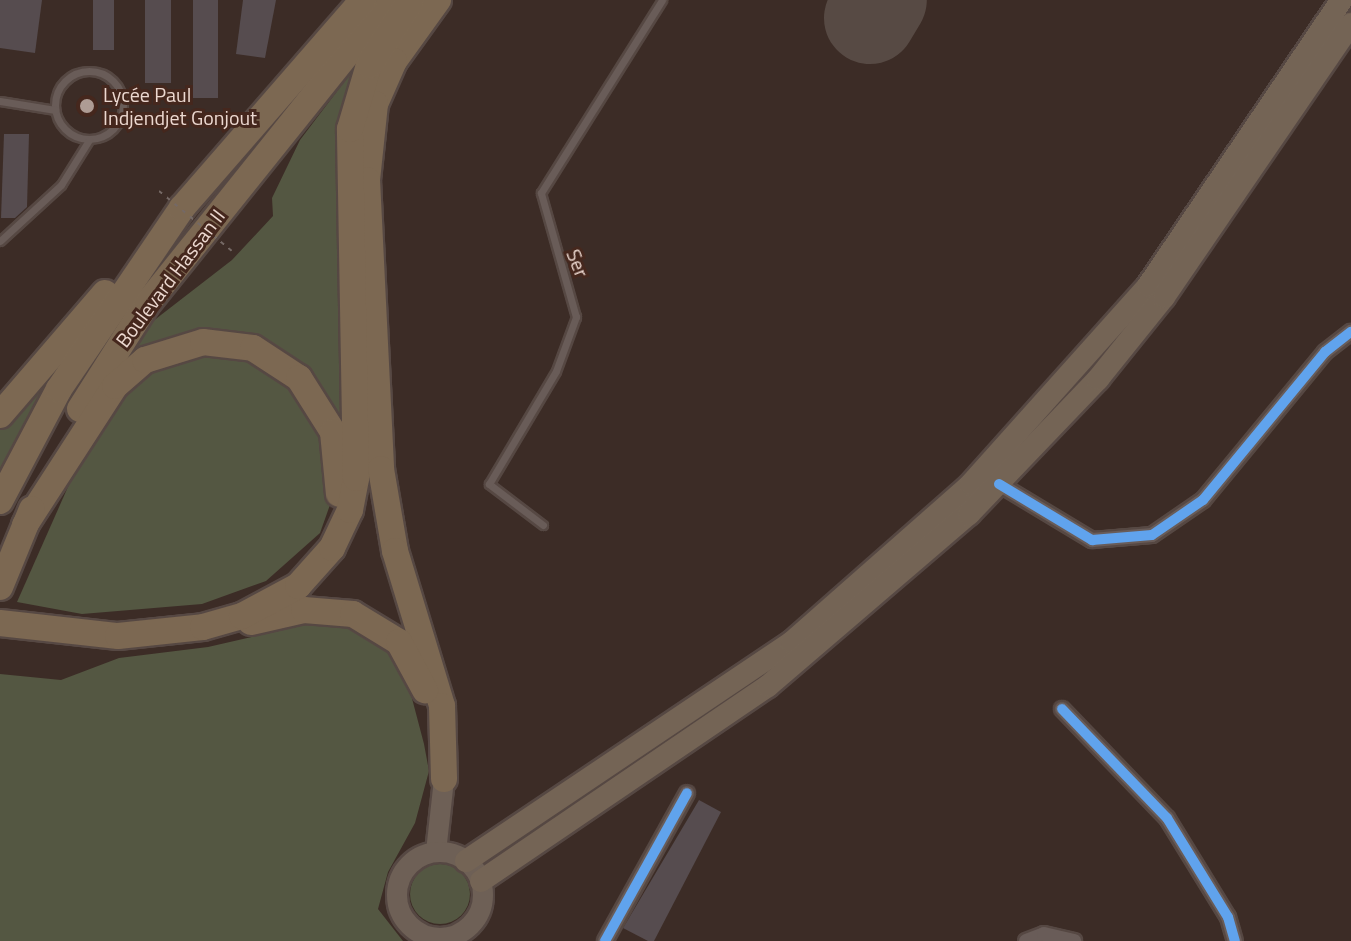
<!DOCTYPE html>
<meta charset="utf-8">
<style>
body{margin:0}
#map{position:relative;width:1351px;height:941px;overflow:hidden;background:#3c2c26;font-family:"Titillium Web",sans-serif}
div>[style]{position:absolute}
.green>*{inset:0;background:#545742}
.round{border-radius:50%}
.runway>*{height:92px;margin:-46px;padding:0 46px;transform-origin:46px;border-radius:46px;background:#574a44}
.building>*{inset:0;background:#564c4f;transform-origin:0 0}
.roads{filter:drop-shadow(2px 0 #564843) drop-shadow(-2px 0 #564843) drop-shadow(0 2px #564843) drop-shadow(0 -2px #564843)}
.lane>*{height:7px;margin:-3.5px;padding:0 3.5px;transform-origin:3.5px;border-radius:3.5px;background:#695c58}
.lane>.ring{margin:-3.5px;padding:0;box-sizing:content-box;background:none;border:7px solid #695c58;border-radius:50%}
.street>*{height:14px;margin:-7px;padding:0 7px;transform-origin:7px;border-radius:7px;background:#695c58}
.secondary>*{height:20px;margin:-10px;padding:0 10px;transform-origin:10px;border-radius:10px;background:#6e6056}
.secondary>.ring{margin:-10px;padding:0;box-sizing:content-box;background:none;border:20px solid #6e6056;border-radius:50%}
.primary>*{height:22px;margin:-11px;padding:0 11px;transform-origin:11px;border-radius:11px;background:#746455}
.highway>*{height:26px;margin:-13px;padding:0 13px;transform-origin:13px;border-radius:13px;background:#7c6852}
.path-bridge>*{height:2px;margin-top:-1px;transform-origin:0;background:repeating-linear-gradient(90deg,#756965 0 4px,transparent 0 10px)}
.cycleway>*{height:10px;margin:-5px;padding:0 5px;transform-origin:5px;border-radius:5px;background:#60a3ed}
.dots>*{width:22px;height:22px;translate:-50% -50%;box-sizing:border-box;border:4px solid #45271d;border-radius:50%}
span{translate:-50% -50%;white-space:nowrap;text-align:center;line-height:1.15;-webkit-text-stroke:6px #45271d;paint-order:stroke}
.poi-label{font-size:20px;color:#ecd8d0}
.left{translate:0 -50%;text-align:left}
.street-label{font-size:20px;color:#ecd8d0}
</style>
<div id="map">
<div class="green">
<i style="clip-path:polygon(360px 61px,337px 151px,349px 452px,298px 363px,269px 344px,122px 359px,148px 325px,232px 260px,273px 216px,272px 198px,300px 140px)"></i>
<i style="clip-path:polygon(73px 345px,23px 428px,0 469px,0 428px)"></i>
<i style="clip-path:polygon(201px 353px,262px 360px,311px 399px,336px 488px,320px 533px,266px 581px,202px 604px,82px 614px,17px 602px,75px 471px,114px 409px,152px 370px)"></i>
<i style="clip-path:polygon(331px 619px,373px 637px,392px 654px,409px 687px,424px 744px,429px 771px,415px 823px,388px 872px,378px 909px,403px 941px,0 941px,0 674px,61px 680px,119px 658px,208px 647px)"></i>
<i class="round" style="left:410px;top:864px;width:60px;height:60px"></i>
</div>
<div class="runway">
<i style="left:870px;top:18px;width:21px;rotate:-59deg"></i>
</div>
<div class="building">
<i style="clip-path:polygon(0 0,42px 0,35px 53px,0 48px)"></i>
<i style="left:93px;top:0;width:21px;height:50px"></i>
<i style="left:145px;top:0;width:26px;height:83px"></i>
<i style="left:193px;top:0;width:25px;height:98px"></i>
<i style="clip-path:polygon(243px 0,276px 0,265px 58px,236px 54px)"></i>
<i style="clip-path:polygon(4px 134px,29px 134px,27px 207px,15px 218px,1px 218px)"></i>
<i style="clip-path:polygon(699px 800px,721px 812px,654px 941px,648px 941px,623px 928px)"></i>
</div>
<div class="roads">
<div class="lane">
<i class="ring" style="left:55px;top:71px;width:61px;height:61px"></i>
<i style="left:0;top:101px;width:56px;rotate:9.3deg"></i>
<i style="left:0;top:241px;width:83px;rotate:-42.6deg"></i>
<i style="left:61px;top:185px;width:53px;rotate:-58.1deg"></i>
<i style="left:543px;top:525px;width:68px;rotate:-142.8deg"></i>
<i style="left:489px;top:484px;width:131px;rotate:-59.3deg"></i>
<i style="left:556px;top:371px;width:58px;rotate:-69.7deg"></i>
<i style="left:576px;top:317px;width:129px;rotate:-105.8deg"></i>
<i style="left:541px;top:193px;width:228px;rotate:-57.9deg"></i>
</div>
<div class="street">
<i style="left:999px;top:484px;width:109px;rotate:31.1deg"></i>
<i style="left:1092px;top:540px;width:60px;rotate:-4.8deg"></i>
<i style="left:1152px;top:535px;width:62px;rotate:-34.5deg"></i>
<i style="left:1203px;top:500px;width:192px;rotate:-50.5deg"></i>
<i style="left:1325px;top:352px;width:33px;rotate:-38deg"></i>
<i style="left:1062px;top:709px;width:151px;rotate:46.1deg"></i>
<i style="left:1167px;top:818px;width:116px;rotate:58.4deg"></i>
<i style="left:1228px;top:917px;width:25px;rotate:74deg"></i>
<i style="left:605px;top:941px;width:169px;rotate:-61deg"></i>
<i style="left:1026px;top:941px;width:19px;rotate:-21deg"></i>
<i style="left:1044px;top:934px;width:31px;rotate:13deg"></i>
</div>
<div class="secondary">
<i style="left:436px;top:852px;width:73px;rotate:-83.7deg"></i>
<i class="ring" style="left:397px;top:852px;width:66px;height:66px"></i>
</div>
<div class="primary">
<i style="left:466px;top:861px;width:393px;rotate:-33.9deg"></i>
<i style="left:792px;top:642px;width:239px;rotate:-41.4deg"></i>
<i style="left:971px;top:484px;width:266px;rotate:-48.2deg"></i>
<i style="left:1148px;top:286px;width:346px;rotate:-55.9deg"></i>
<i style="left:481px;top:881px;width:347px;rotate:-34.2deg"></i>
<i style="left:768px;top:686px;width:265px;rotate:-40.6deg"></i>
<i style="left:969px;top:514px;width:187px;rotate:-46.3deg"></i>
<i style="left:1098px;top:379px;width:105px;rotate:-51.2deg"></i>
<i style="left:1164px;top:297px;width:331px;rotate:-55.6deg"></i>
</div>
<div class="highway">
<i style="left:438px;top:0;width:75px;rotate:125.8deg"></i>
<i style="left:394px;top:61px;width:47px;rotate:113.8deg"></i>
<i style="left:375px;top:104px;width:76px;rotate:96deg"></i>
<i style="left:367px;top:180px;width:289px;rotate:87.2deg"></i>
<i style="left:381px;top:469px;width:83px;rotate:80.3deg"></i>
<i style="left:395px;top:551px;width:162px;rotate:73.1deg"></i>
<i style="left:442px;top:706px;width:73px;rotate:88.4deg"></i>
<i style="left:80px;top:409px;width:123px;rotate:-57.6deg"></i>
<i style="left:146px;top:305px;width:391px;rotate:-51.3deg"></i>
<i style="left:0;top:415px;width:161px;rotate:-49.3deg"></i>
<i style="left:0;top:501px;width:127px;rotate:-62.2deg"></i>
<i style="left:59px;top:389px;width:219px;rotate:-55.8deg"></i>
<i style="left:182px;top:208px;width:276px;rotate:-49deg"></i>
<i style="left:25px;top:525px;width:166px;rotate:-57.1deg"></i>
<i style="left:115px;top:386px;width:40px;rotate:-41deg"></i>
<i style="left:145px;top:360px;width:61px;rotate:-17.2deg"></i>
<i style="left:203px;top:342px;width:50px;rotate:6.8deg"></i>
<i style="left:253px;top:348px;width:55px;rotate:33.1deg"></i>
<i style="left:299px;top:378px;width:64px;rotate:57.8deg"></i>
<i style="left:333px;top:432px;width:62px;rotate:84.5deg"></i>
<i style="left:0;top:587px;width:84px;rotate:-67.7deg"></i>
<i style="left:251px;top:622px;width:54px;rotate:-12.8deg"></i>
<i style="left:304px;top:610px;width:49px;rotate:4.7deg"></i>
<i style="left:353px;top:614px;width:54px;rotate:31.3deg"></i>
<i style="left:399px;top:642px;width:55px;rotate:61.6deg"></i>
<i style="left:0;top:623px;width:119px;rotate:6.3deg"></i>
<i style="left:118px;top:636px;width:85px;rotate:-6deg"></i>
<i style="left:203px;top:627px;width:41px;rotate:-15.8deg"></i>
<i style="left:242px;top:616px;width:64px;rotate:-28.2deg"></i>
<i style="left:298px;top:586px;width:51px;rotate:-48.2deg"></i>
<i style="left:332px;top:548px;width:42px;rotate:-64.7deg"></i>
<i style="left:350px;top:510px;width:33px;rotate:-79deg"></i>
<i style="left:356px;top:478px;width:349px;rotate:-91deg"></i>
<i style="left:350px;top:129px;width:67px;rotate:-73.5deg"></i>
<i style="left:369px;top:65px;width:77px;rotate:-57.1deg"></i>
</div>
</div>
<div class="path-bridge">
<i style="left:159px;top:191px;width:94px;rotate:39.4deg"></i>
</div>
<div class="cycleway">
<i style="left:999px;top:484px;width:109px;rotate:31.1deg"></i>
<i style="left:1092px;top:540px;width:60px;rotate:-4.8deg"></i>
<i style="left:1152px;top:535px;width:62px;rotate:-34.5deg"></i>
<i style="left:1203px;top:500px;width:192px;rotate:-50.5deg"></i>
<i style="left:1325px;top:352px;width:33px;rotate:-38deg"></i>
<i style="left:1062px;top:709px;width:151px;rotate:46.1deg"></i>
<i style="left:1167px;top:818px;width:116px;rotate:58.4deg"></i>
<i style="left:1228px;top:917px;width:25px;rotate:74deg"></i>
<i style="left:605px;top:941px;width:169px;rotate:-61deg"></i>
</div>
<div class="dots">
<i style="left:87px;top:106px;background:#ae9c94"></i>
</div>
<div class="poi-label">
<span class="left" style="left:103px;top:106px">Lycée Paul<br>Indjendjet Gonjout</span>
</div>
<div class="street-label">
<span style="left:578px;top:263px;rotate:68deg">Ser</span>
<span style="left:170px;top:278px;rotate:-53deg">Boulevard Hassan II</span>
</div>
</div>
